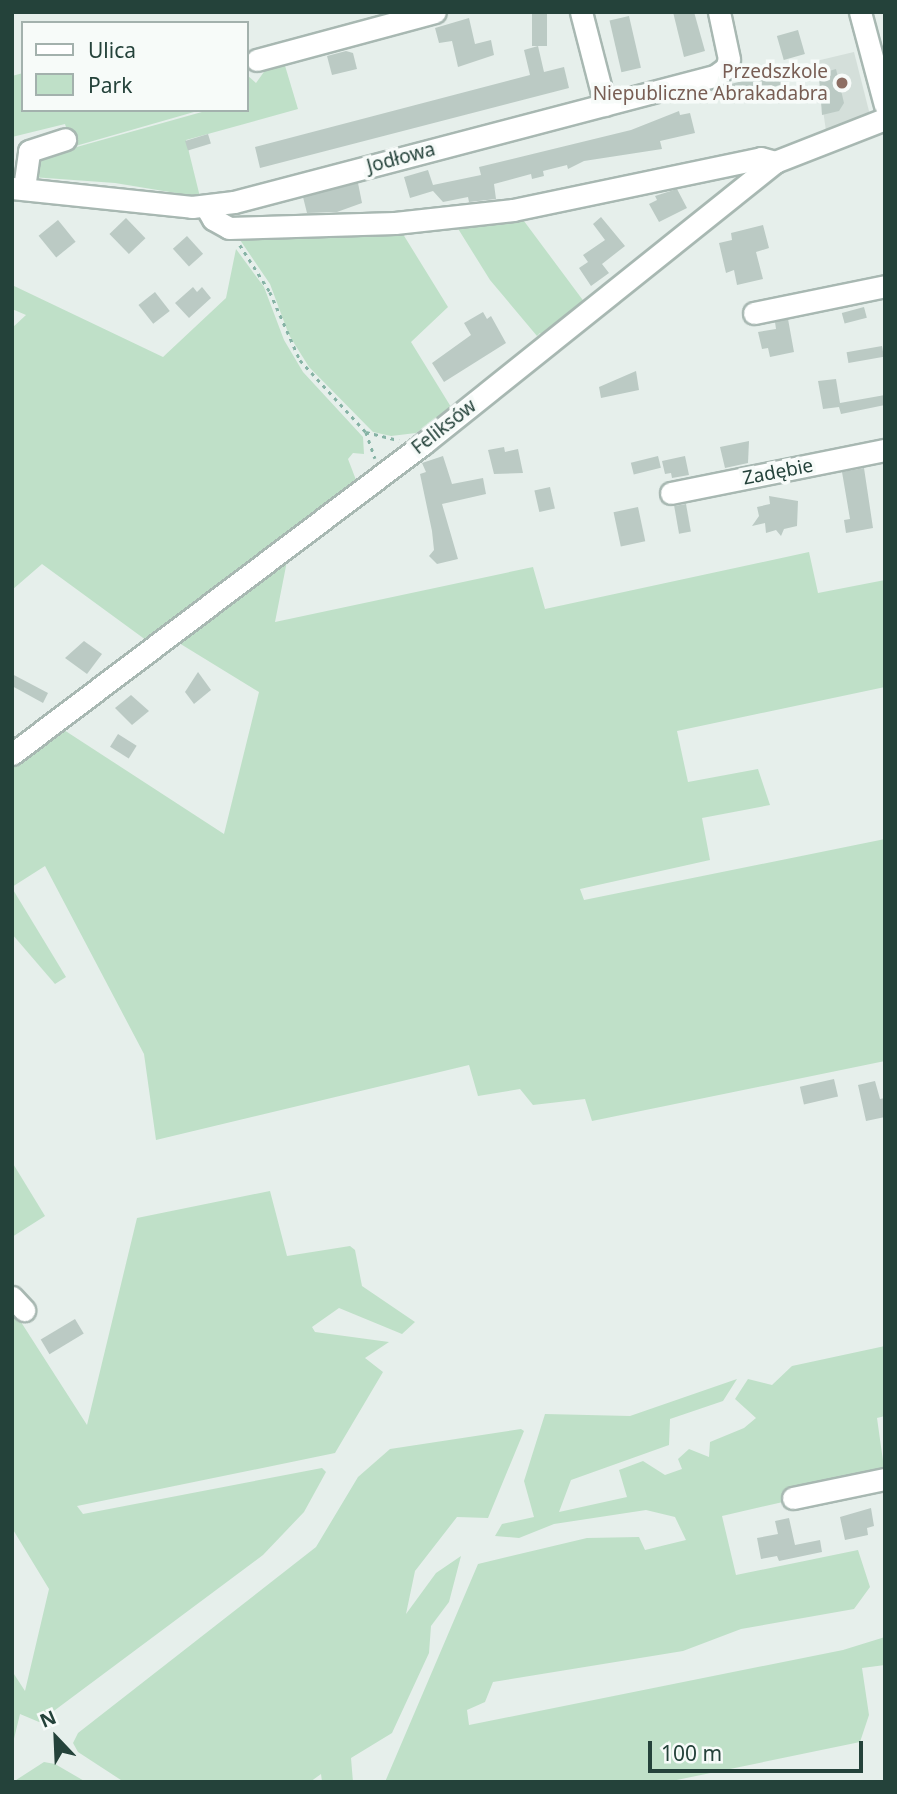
<!DOCTYPE html>
<meta charset="utf-8">
<style>
body{margin:0}
#map{position:relative;width:897px;height:1794px;overflow:hidden;background:#e6efeb;font-family:"Noto Sans",sans-serif}
div>[style]{position:absolute}
.built>*{inset:0;background:#d4dfda}
.green>*{inset:0;background:#bfe0c8}
.building>*{inset:0;background:#bbcac4;transform-origin:0 0}
.path>*{height:2.5px;margin-top:-1.25px;transform-origin:0;background:repeating-linear-gradient(90deg,#86b3a5 0 3.5px,transparent 0 8.5px)}
.roads{filter:drop-shadow(2px 0 #a8b8b2) drop-shadow(-2px 0 #a8b8b2) drop-shadow(0 2px #a8b8b2) drop-shadow(0 -2px #a8b8b2)}
.minor>*{height:21px;margin:-10.5px;padding:0 10.5px;transform-origin:10.5px;border-radius:10.5px;background:#fff}
.dots>*{width:19px;height:19px;translate:-50% -50%;box-sizing:border-box;border:4px solid #f7fbf9;border-radius:50%}
span{translate:-50% -50%;white-space:nowrap;text-align:center;line-height:1.15;-webkit-text-stroke:7px #f7fbf9;paint-order:stroke}
.education-label{font-size:19px;color:#785e54}
.right{translate:-100% -50%;text-align:right}
.street-label{font-size:19px;color:#24423a}
.frame{position:absolute;inset:0;border:14px solid #24423a;pointer-events:none}
.legend{position:absolute;left:21px;top:21px;width:228px;height:91px;box-sizing:border-box;background:#f7fbf9;border:2px solid #a3b1ad;margin:0;padding:9px 12px;list-style:none;font-size:21px;color:#24423a}
.legend li{display:flex;align-items:center;gap:14px;height:35px}
.legend b{width:35px;border:2px solid #a3b1ad}
.north{position:absolute;left:21px;top:1703px;width:70px;height:70px;-webkit-text-stroke:5px #f7fbf9;paint-order:stroke;rotate:337deg;font-size:19px;font-weight:700;line-height:28px;text-align:center;color:#24423a}
.north::after{content:'';display:block;margin:auto;width:24px;height:32px;background:#24423a;clip-path:polygon(50% 0,100% 100%,50% 72%,0 100%)}
.scale{position:absolute;left:648px;top:1741px;width:215px;height:32px;box-sizing:border-box;border:4px solid #24423a;border-top:0;padding-left:9px;font-size:21px;line-height:24px;white-space:nowrap;color:#24423a;-webkit-text-stroke:5px #f7fbf9;paint-order:stroke}
</style>
<div id="map">
<div class="built">
<i style="clip-path:polygon(854px 52px,870px 115px,826px 131px,816px 61px)"></i>
</div>
<div class="green">
<i style="clip-path:polygon(283px 59px,298px 109px,186px 140px,200px 197px,115px 183px,32px 177px,38px 159px,66px 150px,209px 110px,247px 110px,247px 75px,256px 83px,271px 62px)"></i>
<i style="clip-path:polygon(23px 73px,23px 110px,201px 110px,72px 147px,65px 124px,12px 137px,12px 76px)"></i>
<i style="clip-path:polygon(518px 213px,585px 303px,544px 338px,540px 333px,537px 336px,490px 280px,452px 219px)"></i>
<i style="clip-path:polygon(398px 226px,448px 307px,411px 342px,451px 407px,416px 433px,391px 436px,373px 432px,309px 367px,289px 335px,270px 284px,236px 234px)"></i>
<i style="clip-path:polygon(236px 249px,264px 287px,284px 340px,303px 372px,363px 437px,364px 454px,353px 453px,348px 459px,356px 480px,150px 643px,42px 564px,12px 590px,12px 328px,26px 315px,12px 309px,12px 285px,163px 357px,226px 298px)"></i>
<i style="clip-path:polygon(809px 552px,818px 593px,885px 580px,885px 687px,677px 731px,688px 782px,758px 769px,770px 805px,702px 818px,710px 860px,580px 889px,584px 900px,885px 839px,885px 1061px,592px 1121px,585px 1099px,533px 1105px,520px 1089px,478px 1096px,469px 1065px,156px 1140px,144px 1054px,45px 866px,12px 887px,12px 768px,64px 730px,224px 834px,259px 692px,179px 643px,287px 561px,275px 622px,533px 567px,545px 609px)"></i>
<i style="clip-path:polygon(12px 888px,66px 977px,55px 984px,12px 934px)"></i>
<i style="clip-path:polygon(12px 1162px,45px 1216px,12px 1237px)"></i>
<i style="clip-path:polygon(270px 1191px,287px 1256px,350px 1246px,355px 1250px,362px 1286px,415px 1322px,402px 1334px,339px 1308px,312px 1327px,315px 1332px,389px 1342px,365px 1358px,383px 1372px,335px 1453px,77px 1506px,83px 1514px,322px 1468px,326px 1472px,304px 1512px,263px 1555px,39px 1722px,20px 1714px,12px 1747px,12px 1671px,25px 1691px,49px 1589px,12px 1528px,12px 1308px,87px 1425px,137px 1218px)"></i>
<i style="clip-path:polygon(885px 1346px,885px 1416px,877px 1418px,885px 1475px,791px 1489px,783px 1502px,722px 1516px,736px 1575px,858px 1550px,870px 1587px,854px 1609px,741px 1629px,683px 1651px,493px 1682px,485px 1702px,467px 1710px,469px 1725px,843px 1650px,885px 1637px,885px 1665px,862px 1668px,869px 1715px,860px 1742px,667px 1782px,385px 1782px,478px 1564px,587px 1538px,639px 1537px,645px 1550px,686px 1540px,675px 1517px,646px 1510px,554px 1524px,519px 1538px,495px 1536px,502px 1524px,534px 1517px,524px 1481px,545px 1414px,630px 1416px,737px 1379px,723px 1401px,670px 1419px,669px 1445px,571px 1480px,559px 1512px,627px 1497px,619px 1470px,643px 1461px,665px 1475px,682px 1469px,678px 1459px,689px 1449px,709px 1457px,710px 1442px,744px 1428px,756px 1418px,735px 1399px,748px 1379px,772px 1385px,792px 1366px)"></i>
<i style="clip-path:polygon(521px 1429px,524px 1431px,488px 1518px,457px 1517px,415px 1571px,406px 1614px,436px 1573px,461px 1556px,449px 1602px,431px 1626px,429px 1653px,392px 1733px,351px 1758px,353px 1782px,322px 1782px,321px 1774px,310px 1782px,124px 1782px,78px 1752px,73px 1743px,78px 1733px,316px 1547px,358px 1477px,390px 1449px)"></i>
<i style="clip-path:polygon(44px 1762px,55px 1764px,86px 1782px,13px 1782px)"></i>
</div>
<div class="building">
<i style="left:532px;top:12px;width:15px;height:34px"></i>
<i style="clip-path:polygon(673px 12px,694px 12px,705px 51px,684px 57px)"></i>
<i style="left:629px;top:16px;width:53px;height:20px;rotate:77deg"></i>
<i style="clip-path:polygon(469px 18px,475px 44px,491px 40px,494px 55px,458px 67px,452px 41px,439px 43px,435px 28px)"></i>
<i style="left:798px;top:30px;width:25px;height:22px;rotate:74deg"></i>
<i style="clip-path:polygon(538px 46px,544px 72px,564px 67px,569px 88px,260px 168px,255px 147px,530px 75px,524px 50px)"></i>
<i style="clip-path:polygon(346px 51px,353px 53px,357px 69px,332px 75px,327px 56px)"></i>
<i style="clip-path:polygon(789px 69px,792px 81px,728px 102px,723px 86px)"></i>
<i style="clip-path:polygon(836px 69px,844px 103px,839px 111px,822px 115px,819px 74px)"></i>
<i style="clip-path:polygon(679px 111px,680px 115px,690px 113px,695px 133px,660px 141px,662px 149px,584px 161px,568px 169px,567px 165px,543px 171px,544px 176px,532px 179px,531px 174px,494px 184px,496px 199px,469px 202px,468px 197px,443px 202px,433px 191px,410px 198px,404px 177px,428px 170px,433px 185px,481px 175px,479px 167px,631px 130px)"></i>
<i style="left:208px;top:134px;width:10px;height:24px;rotate:73deg"></i>
<i style="clip-path:polygon(358px 183px,362px 203px,337px 212px,307px 213px,303px 197px)"></i>
<i style="clip-path:polygon(677px 189px,687px 208px,659px 222px,649px 204px,657px 200px,655px 196px)"></i>
<i style="clip-path:polygon(601px 217px,625px 246px,602px 264px,609px 273px,591px 286px,579px 268px,588px 262px,583px 255px,605px 240px,593px 224px)"></i>
<i style="left:126px;top:218px;width:28px;height:23px;rotate:46deg"></i>
<i style="left:58px;top:220px;width:28px;height:25px;rotate:51deg"></i>
<i style="clip-path:polygon(763px 225px,769px 248px,756px 252px,763px 279px,737px 285px,734px 270px,726px 273px,719px 243px,732px 240px,731px 233px)"></i>
<i style="left:187px;top:236px;width:24px;height:19px;rotate:48deg"></i>
<i style="clip-path:polygon(193px 287px,197px 292px,202px 287px,211px 298px,189px 318px,175px 303px)"></i>
<i style="left:155px;top:292px;width:24px;height:21px;rotate:52deg"></i>
<i style="left:864px;top:307px;width:11px;height:23px;rotate:75deg"></i>
<i style="clip-path:polygon(483px 312px,487px 319px,491px 316px,506px 343px,444px 382px,432px 363px,471px 335px,464px 323px)"></i>
<i style="clip-path:polygon(788px 319px,794px 352px,770px 357px,768px 348px,762px 349px,758px 332px,776px 329px,775px 322px)"></i>
<i style="left:882px;top:346px;width:11px;height:36px;rotate:80deg"></i>
<i style="clip-path:polygon(636px 371px,639px 390px,601px 398px,599px 387px)"></i>
<i style="clip-path:polygon(836px 379px,840px 403px,885px 395px,885px 405px,841px 414px,839px 407px,823px 409px,818px 381px)"></i>
<i style="clip-path:polygon(749px 441px,748px 463px,725px 468px,720px 447px)"></i>
<i style="clip-path:polygon(504px 447px,505px 452px,518px 449px,523px 473px,494px 474px,488px 450px)"></i>
<i style="clip-path:polygon(443px 456px,452px 484px,483px 478px,486px 494px,442px 504px,458px 559px,437px 564px,429px 556px,434px 550px,432px 531px,420px 474px,426px 472px,422px 463px)"></i>
<i style="left:658px;top:456px;width:12px;height:28px;rotate:76deg"></i>
<i style="clip-path:polygon(685px 456px,689px 475px,672px 478px,671px 473px,665px 474px,662px 461px)"></i>
<i style="clip-path:polygon(864px 468px,873px 528px,846px 533px,844px 520px,850px 519px,842px 472px)"></i>
<i style="left:550px;top:487px;width:22px;height:16px;rotate:77deg"></i>
<i style="clip-path:polygon(769px 496px,798px 501px,797px 526px,784px 529px,781px 536px,776px 530px,766px 533px,765px 523px,752px 526px,759px 516px,757px 507px,770px 504px)"></i>
<i style="left:686px;top:504px;width:28px;height:12px;rotate:80deg"></i>
<i style="left:638px;top:507px;width:35px;height:25px;rotate:78deg"></i>
<i style="clip-path:polygon(84px 641px,102px 654px,87px 674px,65px 658px)"></i>
<i style="clip-path:polygon(198px 672px,211px 690px,194px 704px,185px 692px)"></i>
<i style="clip-path:polygon(12px 674px,48px 693px,43px 703px,12px 686px)"></i>
<i style="clip-path:polygon(131px 695px,149px 711px,132px 725px,115px 708px)"></i>
<i style="left:118px;top:734px;width:22px;height:15px;rotate:32deg"></i>
<i style="left:834px;top:1079px;width:18px;height:35px;rotate:77deg"></i>
<i style="clip-path:polygon(875px 1081px,880px 1099px,885px 1098px,885px 1117px,866px 1121px,858px 1085px)"></i>
<i style="left:75px;top:1319px;width:17px;height:40px;rotate:59deg"></i>
<i style="clip-path:polygon(871px 1508px,874px 1526px,867px 1528px,868px 1535px,845px 1540px,840px 1517px)"></i>
<i style="clip-path:polygon(789px 1518px,795px 1545px,820px 1540px,822px 1552px,779px 1561px,777px 1556px,761px 1559px,757px 1538px,778px 1534px,775px 1521px)"></i>
</div>
<div class="path">
<i style="left:240px;top:245px;width:56px;rotate:57.4deg"></i>
<i style="left:270px;top:292px;width:74px;rotate:66.2deg"></i>
<i style="left:300px;top:360px;width:98px;rotate:47.5deg"></i>
<i style="left:366px;top:432px;width:28px;rotate:71deg"></i>
<i style="left:366px;top:432px;width:34px;rotate:14deg"></i>
</div>
<div class="roads">
<div class="minor">
<i style="left:581px;top:12px;width:96px;rotate:75.5deg"></i>
<i style="left:860px;top:12px;width:96px;rotate:75deg"></i>
<i style="left:257px;top:60px;width:184px;rotate:-15.1deg"></i>
<i style="left:12px;top:188px;width:181px;rotate:6deg"></i>
<i style="left:192px;top:207px;width:42px;rotate:-6.8deg"></i>
<i style="left:234px;top:202px;width:497px;rotate:-14.7deg"></i>
<i style="left:715px;top:76px;width:14px;rotate:-36deg"></i>
<i style="left:726px;top:68px;width:9px;rotate:-72deg"></i>
<i style="left:729px;top:59px;width:48px;rotate:-102deg"></i>
<i style="left:24px;top:188px;width:37px;rotate:-82deg"></i>
<i style="left:29px;top:151px;width:38px;rotate:-18deg"></i>
<i style="left:206px;top:207px;width:14px;rotate:60deg"></i>
<i style="left:213px;top:219px;width:18px;rotate:29deg"></i>
<i style="left:229px;top:228px;width:166px;rotate:-1.7deg"></i>
<i style="left:395px;top:223px;width:119px;rotate:-6.3deg"></i>
<i style="left:513px;top:210px;width:253px;rotate:-11.8deg"></i>
<i style="left:761px;top:158px;width:15px;rotate:16deg"></i>
<i style="left:754px;top:313px;width:134px;rotate:-11.6deg"></i>
<i style="left:671px;top:493px;width:218px;rotate:-11.4deg"></i>
<i style="left:12px;top:754px;width:515px;rotate:-37.03deg"></i>
<i style="left:423px;top:444px;width:451px;rotate:-38.7deg"></i>
<i style="left:775px;top:162px;width:118px;rotate:-21.4deg"></i>
<i style="left:12px;top:1297px;width:18px;rotate:47deg"></i>
<i style="left:793px;top:1498px;width:94px;rotate:-11.7deg"></i>
</div>
</div>
<div class="dots">
<i style="left:842px;top:83px;background:#8d6e63"></i>
</div>
<div class="education-label">
<span class="right" style="left:828px;top:83px">Przedszkole<br>Niepubliczne Abrakadabra</span>
</div>
<div class="street-label">
<span style="left:401px;top:158px;rotate:-15deg">Jodłowa</span>
<span style="left:444px;top:427px;rotate:-38deg">Feliksów</span>
<span style="left:778px;top:472px;rotate:-11deg">Zadębie</span>
</div>
<div class="frame"></div>
<ul class="legend">
<li><b style="height:9px;background:#fff"></b>Ulica</li>
<li><b style="height:19px;background:#bfe0c8"></b>Park</li>
</ul>
<div class="north">N</div>
<div class="scale">100 m</div>
</div>
